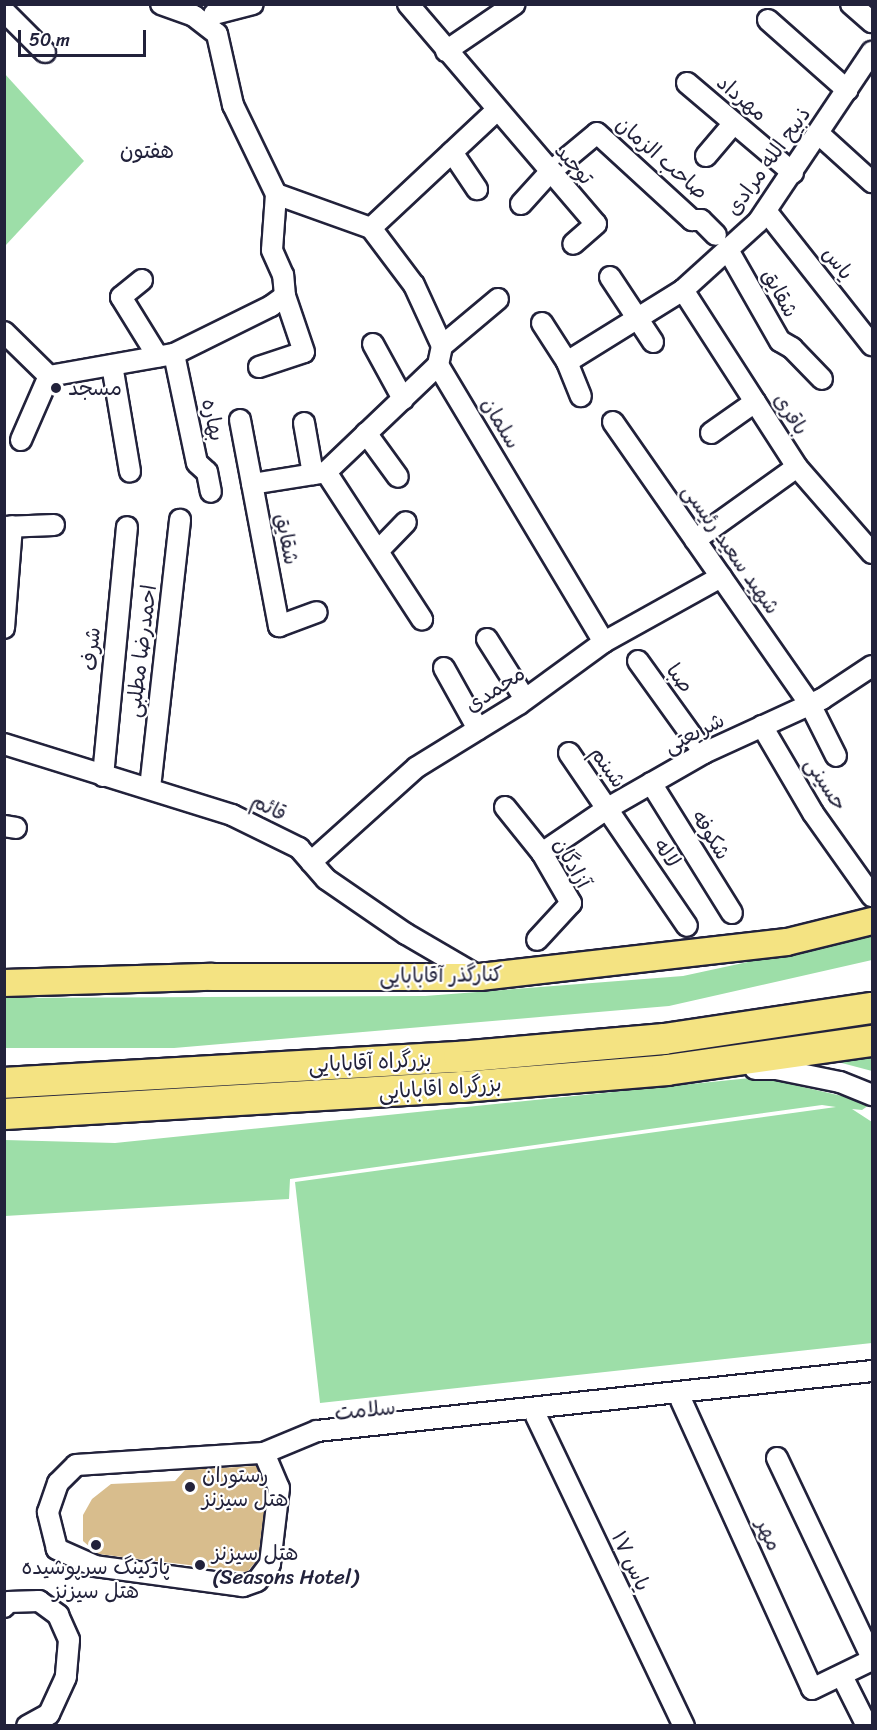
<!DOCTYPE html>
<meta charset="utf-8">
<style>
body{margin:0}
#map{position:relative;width:877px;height:1730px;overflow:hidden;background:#fff;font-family:Sriracha,"Playpen Sans Arabic",sans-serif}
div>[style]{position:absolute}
.green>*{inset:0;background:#9ddea8}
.building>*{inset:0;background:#d8bd8d}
.roads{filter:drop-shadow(2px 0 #22223b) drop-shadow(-2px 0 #22223b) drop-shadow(0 2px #22223b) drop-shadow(0 -2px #22223b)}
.minor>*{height:20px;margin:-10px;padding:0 10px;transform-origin:10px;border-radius:10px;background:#fff}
.major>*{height:26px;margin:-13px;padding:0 13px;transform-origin:13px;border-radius:13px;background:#f4e382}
.highway>*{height:30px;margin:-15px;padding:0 15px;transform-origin:15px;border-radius:15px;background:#f4e382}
.dots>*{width:16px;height:16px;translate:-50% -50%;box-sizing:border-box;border:3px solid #fff;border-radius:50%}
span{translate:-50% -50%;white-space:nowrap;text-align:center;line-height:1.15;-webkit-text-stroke:4.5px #fff;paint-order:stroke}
.street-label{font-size:21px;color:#22223b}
.poi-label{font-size:21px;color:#22223b}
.left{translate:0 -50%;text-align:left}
.neighbourhood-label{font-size:22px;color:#22223b}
.frame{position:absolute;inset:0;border:6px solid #22223b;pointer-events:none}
.scale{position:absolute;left:18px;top:30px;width:128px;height:27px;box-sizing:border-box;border:3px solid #22223b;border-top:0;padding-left:8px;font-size:18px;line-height:21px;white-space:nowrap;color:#22223b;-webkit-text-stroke:4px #fff;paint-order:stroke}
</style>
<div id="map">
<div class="green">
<i style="clip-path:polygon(4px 73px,84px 161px,5px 246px,4px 246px)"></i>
<i style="clip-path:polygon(872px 935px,872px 960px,669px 1006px,174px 1048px,5px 1048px,5px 998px,425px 996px,683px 976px)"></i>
<i style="clip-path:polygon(872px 1057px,872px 1071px,838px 1062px)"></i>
<i style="clip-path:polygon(760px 1077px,872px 1103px,862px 1110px,852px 1109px,872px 1122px,872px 1343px,320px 1403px,295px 1182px,836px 1107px,822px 1105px,290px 1179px,289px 1199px,5px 1216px,5px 1140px,115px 1143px)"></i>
</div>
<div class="building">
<i style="clip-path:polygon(256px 1466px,267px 1490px,258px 1559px,247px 1572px,98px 1554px,83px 1541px,83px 1515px,92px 1499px,111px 1484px,175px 1481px,185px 1470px)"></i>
</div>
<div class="roads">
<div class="minor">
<i style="left:161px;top:4px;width:35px;rotate:20deg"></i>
<i style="left:194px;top:16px;width:29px;rotate:38deg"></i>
<i style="left:217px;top:34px;width:73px;rotate:77.3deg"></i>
<i style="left:233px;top:105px;width:99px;rotate:64.2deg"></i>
<i style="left:276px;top:194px;width:101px;rotate:19.7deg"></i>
<i style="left:408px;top:4px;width:289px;rotate:49.5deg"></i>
<i style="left:596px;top:224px;width:30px;rotate:139deg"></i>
<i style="left:851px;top:4px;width:28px;rotate:41deg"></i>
<i style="left:4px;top:11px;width:58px;rotate:45deg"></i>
<i style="left:214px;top:14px;width:40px;rotate:-14.4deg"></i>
<i style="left:768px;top:20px;width:106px;rotate:41.5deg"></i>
<i style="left:446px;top:51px;width:83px;rotate:-34.3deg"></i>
<i style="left:687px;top:83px;width:139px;rotate:40.3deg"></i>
<i style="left:819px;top:134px;width:72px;rotate:42.2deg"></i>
<i style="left:452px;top:152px;width:45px;rotate:56deg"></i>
<i style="left:706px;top:156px;width:43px;rotate:-49.7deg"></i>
<i style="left:521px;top:204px;width:42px;rotate:-47.9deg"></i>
<i style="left:549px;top:173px;width:62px;rotate:-39.8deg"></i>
<i style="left:597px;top:133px;width:129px;rotate:42.5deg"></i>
<i style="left:692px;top:220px;width:9px"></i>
<i style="left:701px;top:220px;width:21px;rotate:45deg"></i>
<i style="left:766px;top:211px;width:171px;rotate:51.7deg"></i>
<i style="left:371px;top:228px;width:71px;rotate:53deg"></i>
<i style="left:414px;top:285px;width:67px;rotate:65.3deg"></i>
<i style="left:442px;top:346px;width:19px;rotate:102deg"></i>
<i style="left:438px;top:365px;width:323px;rotate:59.1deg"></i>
<i style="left:371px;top:228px;width:171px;rotate:-43.1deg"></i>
<i style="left:728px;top:250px;width:105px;rotate:60.3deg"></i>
<i style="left:780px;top:341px;width:14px;rotate:30deg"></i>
<i style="left:792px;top:348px;width:43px;rotate:45.9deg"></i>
<i style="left:610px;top:277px;width:78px;rotate:56.5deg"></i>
<i style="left:142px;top:280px;width:27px;rotate:141deg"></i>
<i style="left:121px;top:297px;width:70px;rotate:58.3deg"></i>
<i style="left:683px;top:290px;width:211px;rotate:57.2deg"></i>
<i style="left:797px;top:467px;width:114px;rotate:48.9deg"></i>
<i style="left:542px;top:323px;width:46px;rotate:57.3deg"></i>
<i style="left:567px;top:362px;width:37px;rotate:68deg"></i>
<i style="left:4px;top:332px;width:63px;rotate:44.4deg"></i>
<i style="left:49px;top:376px;width:127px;rotate:-10deg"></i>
<i style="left:174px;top:354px;width:108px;rotate:-26.3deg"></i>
<i style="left:271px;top:306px;width:17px;rotate:-36deg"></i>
<i style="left:285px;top:296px;width:21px;rotate:-95deg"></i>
<i style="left:283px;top:275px;width:27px;rotate:-114deg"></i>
<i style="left:272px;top:250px;width:56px;rotate:-85.9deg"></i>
<i style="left:373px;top:344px;width:63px;rotate:61.4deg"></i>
<i style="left:442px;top:346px;width:73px;rotate:-40deg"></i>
<i style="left:174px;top:354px;width:111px;rotate:78.1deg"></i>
<i style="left:197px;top:463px;width:13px;rotate:42deg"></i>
<i style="left:207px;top:472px;width:20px;rotate:79deg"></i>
<i style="left:567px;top:362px;width:137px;rotate:-31.8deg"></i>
<i style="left:683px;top:290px;width:101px;rotate:-42.2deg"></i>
<i style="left:758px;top:222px;width:205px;rotate:-56.2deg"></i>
<i style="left:112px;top:365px;width:108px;rotate:80.4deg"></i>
<i style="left:259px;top:367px;width:47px;rotate:-18.4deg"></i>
<i style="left:304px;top:352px;width:59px;rotate:-108.7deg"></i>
<i style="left:240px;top:420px;width:210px;rotate:79.3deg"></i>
<i style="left:279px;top:626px;width:40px;rotate:-20.2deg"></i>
<i style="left:613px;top:422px;width:344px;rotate:55.1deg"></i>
<i style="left:810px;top:704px;width:58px;rotate:63.4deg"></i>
<i style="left:304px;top:423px;width:52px;rotate:80deg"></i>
<i style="left:366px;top:433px;width:54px;rotate:54deg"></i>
<i style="left:711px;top:433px;width:54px;rotate:-35.2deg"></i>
<i style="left:21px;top:440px;width:70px;rotate:-66.4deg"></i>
<i style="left:326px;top:472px;width:176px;rotate:56.9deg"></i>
<i style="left:252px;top:484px;width:75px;rotate:-9.2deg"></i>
<i style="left:326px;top:472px;width:155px;rotate:-43.7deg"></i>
<i style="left:4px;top:527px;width:50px;rotate:-2.3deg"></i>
<i style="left:695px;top:540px;width:125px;rotate:-35.6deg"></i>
<i style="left:378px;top:551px;width:40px;rotate:-46deg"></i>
<i style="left:4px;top:628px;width:102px;rotate:-85.5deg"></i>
<i style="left:487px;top:639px;width:71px;rotate:57.7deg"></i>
<i style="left:638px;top:661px;width:113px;rotate:54.3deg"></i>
<i style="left:444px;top:668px;width:70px;rotate:60.9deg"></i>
<i style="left:762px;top:726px;width:101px;rotate:59.6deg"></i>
<i style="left:813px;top:813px;width:102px;rotate:54.6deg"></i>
<i style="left:4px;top:744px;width:239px;rotate:17.3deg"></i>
<i style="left:232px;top:815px;width:75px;rotate:26.2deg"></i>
<i style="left:299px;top:848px;width:41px;rotate:48.9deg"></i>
<i style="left:326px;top:879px;width:97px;rotate:34.5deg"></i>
<i style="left:406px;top:934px;width:86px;rotate:30.2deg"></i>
<i style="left:569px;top:753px;width:209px;rotate:55.7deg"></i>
<i style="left:103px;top:776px;width:250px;rotate:-84.5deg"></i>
<i style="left:651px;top:783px;width:153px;rotate:58.1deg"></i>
<i style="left:150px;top:788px;width:270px;rotate:-83.6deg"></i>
<i style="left:505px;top:807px;width:59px;rotate:51.2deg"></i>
<i style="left:542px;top:853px;width:58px;rotate:59.9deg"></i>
<i style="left:571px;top:903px;width:50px;rotate:132.6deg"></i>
<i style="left:4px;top:826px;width:12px;rotate:9deg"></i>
<i style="left:542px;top:853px;width:80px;rotate:-34.3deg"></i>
<i style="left:608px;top:808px;width:111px;rotate:-29.8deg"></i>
<i style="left:704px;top:753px;width:130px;rotate:-24.6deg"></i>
<i style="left:822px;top:699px;width:60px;rotate:-33.4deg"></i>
<i style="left:311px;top:862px;width:142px;rotate:-41.9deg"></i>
<i style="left:417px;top:767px;width:120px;rotate:-31.7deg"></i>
<i style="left:519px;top:704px;width:105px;rotate:-36.1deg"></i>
<i style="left:604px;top:642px;width:134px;rotate:-29.1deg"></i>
<i style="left:755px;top:1069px;width:21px"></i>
<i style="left:776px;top:1069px;width:65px;rotate:11.5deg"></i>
<i style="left:840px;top:1082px;width:35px;rotate:22deg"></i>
<i style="left:681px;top:1400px;width:317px;rotate:65.6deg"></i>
<i style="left:812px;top:1689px;width:67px;rotate:-25.8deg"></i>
<i style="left:536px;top:1416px;width:344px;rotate:64.5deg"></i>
<i style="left:264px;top:1453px;width:38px;rotate:67deg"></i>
<i style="left:279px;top:1488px;width:77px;rotate:96.8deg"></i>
<i style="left:270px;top:1564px;width:21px;rotate:127deg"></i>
<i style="left:257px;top:1581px;width:15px;rotate:160deg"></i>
<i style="left:243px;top:1586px;width:149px;rotate:-172.3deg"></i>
<i style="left:95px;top:1566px;width:42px;rotate:-155.9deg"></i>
<i style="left:57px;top:1549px;width:38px;rotate:-104deg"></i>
<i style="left:48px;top:1512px;width:31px;rotate:-71deg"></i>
<i style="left:58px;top:1483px;width:25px;rotate:-45deg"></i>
<i style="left:76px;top:1465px;width:188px;rotate:-3.7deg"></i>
<i style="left:264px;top:1453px;width:57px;rotate:-22.5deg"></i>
<i style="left:317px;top:1431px;width:558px;rotate:-6.17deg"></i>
<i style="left:777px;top:1458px;width:221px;rotate:64.6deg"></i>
<i style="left:4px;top:1607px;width:6px;rotate:-51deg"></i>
<i style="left:8px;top:1602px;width:31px;rotate:-2deg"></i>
<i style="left:39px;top:1601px;width:24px;rotate:36deg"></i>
<i style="left:58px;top:1615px;width:27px;rotate:66deg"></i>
<i style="left:69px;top:1640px;width:37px;rotate:95deg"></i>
<i style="left:66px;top:1677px;width:41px;rotate:114.7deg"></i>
<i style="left:49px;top:1714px;width:25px;rotate:151deg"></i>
<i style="left:842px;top:1676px;width:56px;rotate:63.4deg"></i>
</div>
<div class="major">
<i style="left:4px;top:983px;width:208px;rotate:-1.7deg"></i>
<i style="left:212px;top:977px;width:268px"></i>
<i style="left:480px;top:977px;width:309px;rotate:-6.5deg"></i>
<i style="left:787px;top:942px;width:88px;rotate:-13.9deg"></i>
</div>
<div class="highway">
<i style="left:4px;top:1083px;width:456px;rotate:-3.3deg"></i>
<i style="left:459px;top:1057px;width:206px;rotate:-5deg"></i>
<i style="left:664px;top:1039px;width:210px;rotate:-8.5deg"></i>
<i style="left:4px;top:1114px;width:459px;rotate:-3.4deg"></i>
<i style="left:462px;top:1087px;width:206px;rotate:-4.7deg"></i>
<i style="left:667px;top:1070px;width:207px;rotate:-8.1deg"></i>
</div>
</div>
<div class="dots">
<i style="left:56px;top:388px;background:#22223b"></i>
<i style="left:190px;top:1487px;background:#22223b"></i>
<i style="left:96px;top:1545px;background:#22223b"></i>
<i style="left:200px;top:1565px;background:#22223b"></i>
</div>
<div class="street-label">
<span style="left:742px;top:98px;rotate:40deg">مهرداد</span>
<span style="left:662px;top:158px;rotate:41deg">صاحب الزمان</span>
<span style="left:768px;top:161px;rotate:-54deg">ذبیح الله مرادی</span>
<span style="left:574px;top:164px;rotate:49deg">توحید</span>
<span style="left:838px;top:263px;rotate:51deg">یاس</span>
<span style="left:780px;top:293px;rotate:61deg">شقایق</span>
<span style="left:791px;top:414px;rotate:57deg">باقری</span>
<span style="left:213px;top:420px;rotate:78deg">بهاره</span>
<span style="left:501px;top:423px;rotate:59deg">سلمان</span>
<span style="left:287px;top:539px;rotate:79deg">شقایق</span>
<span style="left:731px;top:549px;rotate:55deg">شهید سعید رئیسی</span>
<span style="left:91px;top:649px;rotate:-85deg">شرف</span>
<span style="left:141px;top:651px;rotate:-83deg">احمدرضا مطلبی</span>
<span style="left:680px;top:678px;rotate:54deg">صبا</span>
<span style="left:495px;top:689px;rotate:-33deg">محمدی</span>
<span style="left:694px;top:733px;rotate:-27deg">شریعتی</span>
<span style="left:608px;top:767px;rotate:55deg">شبنم</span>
<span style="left:826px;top:784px;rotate:57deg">حسینی</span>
<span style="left:269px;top:807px;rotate:26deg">قائم</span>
<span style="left:711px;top:835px;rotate:58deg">شکوفه</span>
<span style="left:667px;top:853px;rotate:56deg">لاله</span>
<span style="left:572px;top:863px;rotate:61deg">آزادگان</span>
<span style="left:441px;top:975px;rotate:-1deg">کنارگذر آقابابایی</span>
<span style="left:370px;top:1062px;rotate:-3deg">بزرگراه آقابابایی</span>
<span style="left:440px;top:1088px;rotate:-4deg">بزرگراه اقابابایی</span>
<span style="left:365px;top:1410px;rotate:-6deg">سلامت</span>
<span style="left:769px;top:1535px;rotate:66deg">مهر</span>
<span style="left:631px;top:1561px;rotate:65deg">یاس ۱۷</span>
</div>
<div class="poi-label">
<span class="left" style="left:68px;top:388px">مسجد</span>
<span class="left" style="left:202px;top:1487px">رستوران<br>هتل سیزنز</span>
<span class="left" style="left:212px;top:1565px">هتل سیزنز<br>(Seasons Hotel)</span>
<span style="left:96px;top:1579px">پارکینگ سرپوشیده<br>هتل سیزنز</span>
</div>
<div class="neighbourhood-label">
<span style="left:147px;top:151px">هفتون</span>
</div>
<div class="frame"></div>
<div class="scale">50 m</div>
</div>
